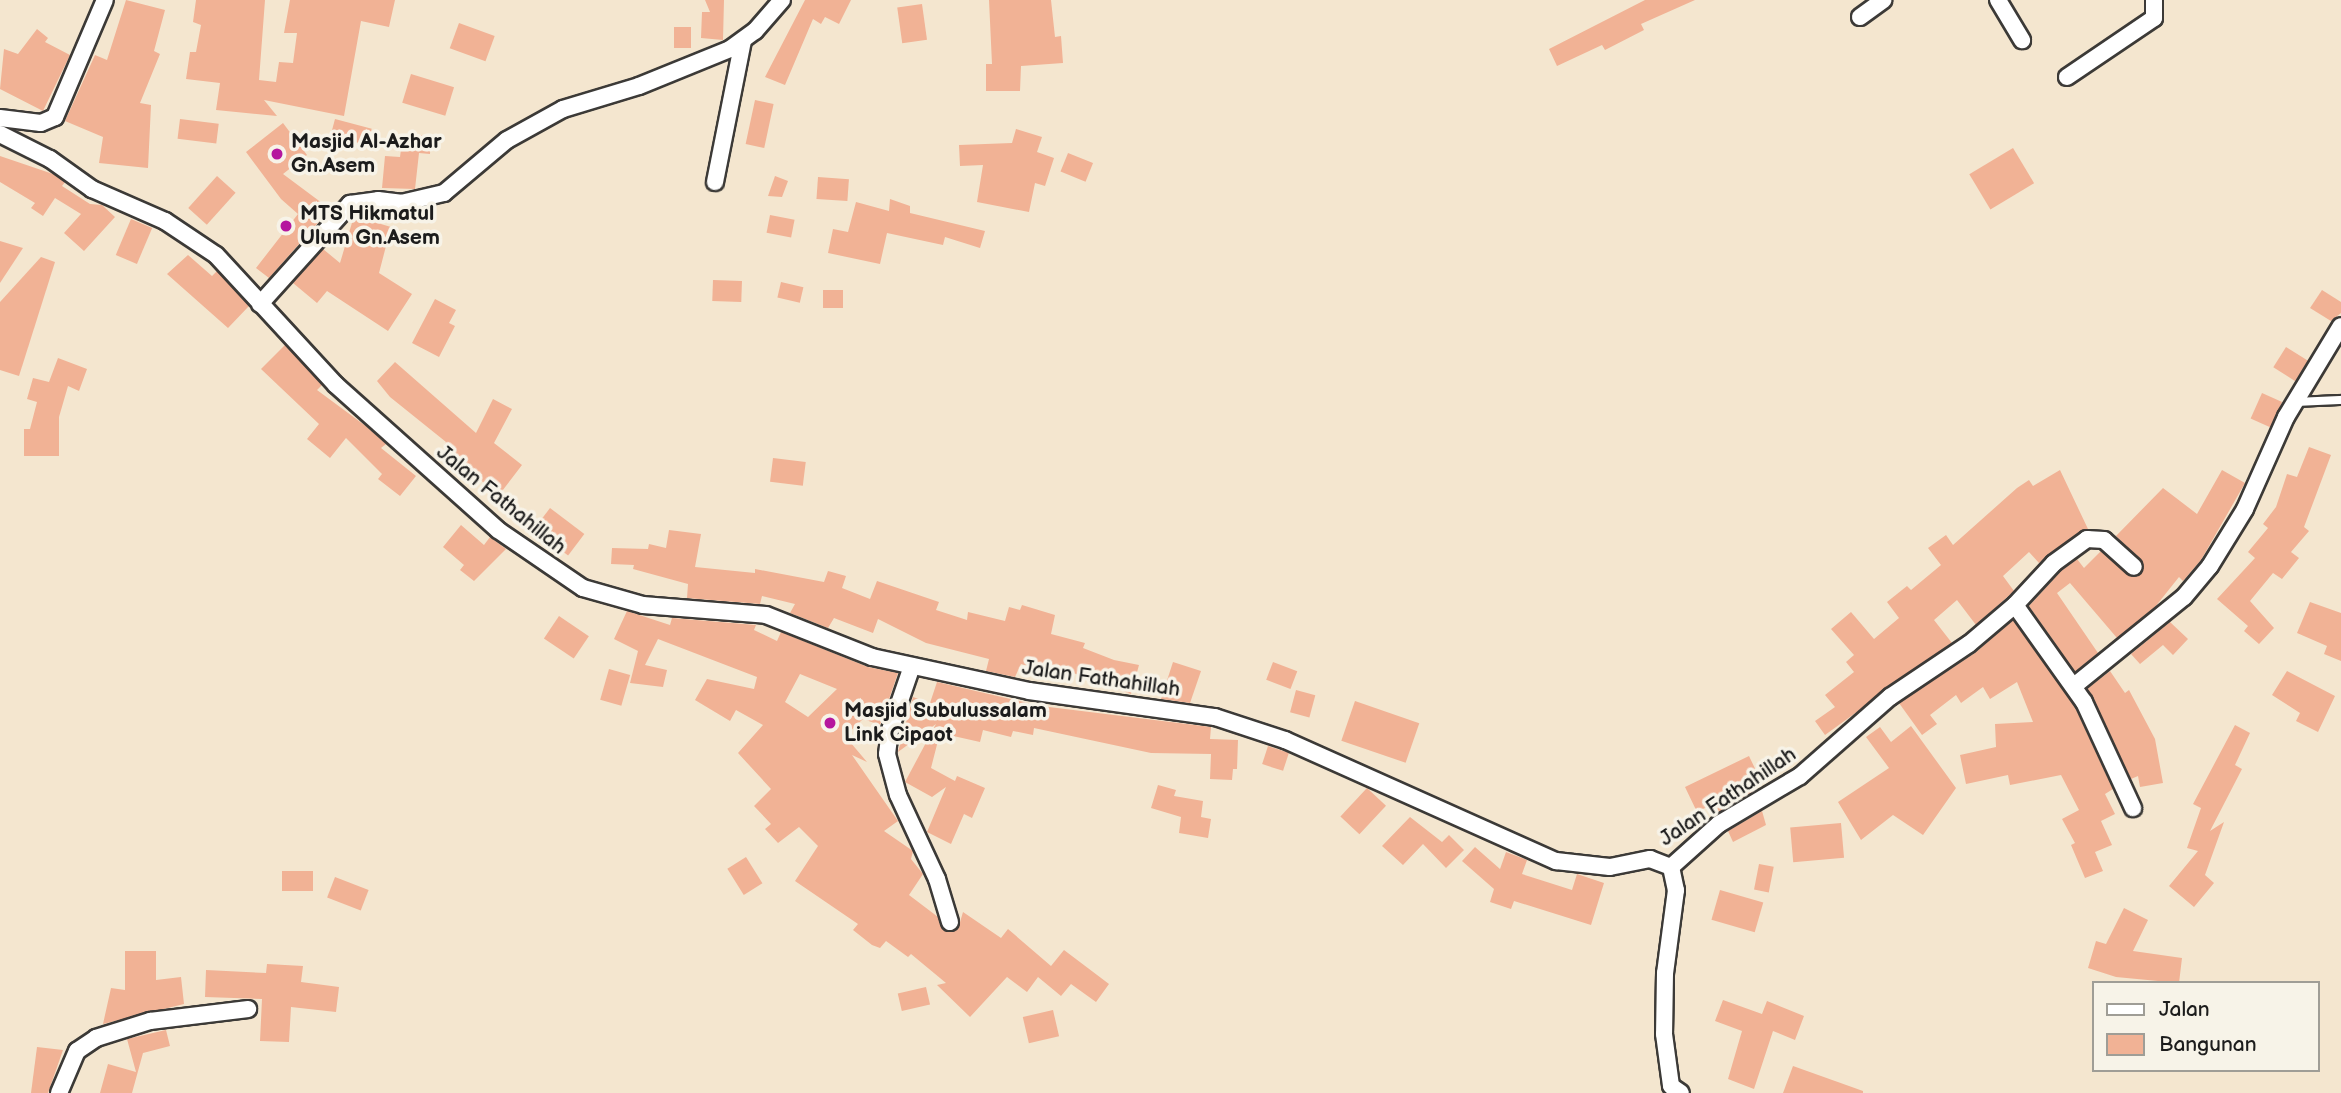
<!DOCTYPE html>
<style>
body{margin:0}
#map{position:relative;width:2341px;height:1093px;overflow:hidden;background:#f4e6cf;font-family:"Balsamiq Sans",sans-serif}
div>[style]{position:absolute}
.building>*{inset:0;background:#f1b295;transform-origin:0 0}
.roads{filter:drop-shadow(2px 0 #3c3a37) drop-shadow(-2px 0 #3c3a37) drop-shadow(0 2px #3c3a37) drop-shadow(0 -2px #3c3a37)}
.service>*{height:8px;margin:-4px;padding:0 4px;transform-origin:4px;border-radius:4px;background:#fff}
.minor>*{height:16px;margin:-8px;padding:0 8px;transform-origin:8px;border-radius:8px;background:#fff}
.dots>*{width:19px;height:19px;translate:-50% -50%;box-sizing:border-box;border:4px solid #f7f3e8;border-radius:50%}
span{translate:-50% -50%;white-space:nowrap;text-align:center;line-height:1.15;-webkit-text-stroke:7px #f7f3e8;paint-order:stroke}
.poi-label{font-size:21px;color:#1c1c1c;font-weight:700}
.left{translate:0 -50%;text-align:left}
.street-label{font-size:21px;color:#1c1c1c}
.legend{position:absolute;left:2092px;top:981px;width:228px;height:91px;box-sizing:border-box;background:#f7f3e8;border:2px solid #9f9d96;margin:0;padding:9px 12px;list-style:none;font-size:21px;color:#1c1c1c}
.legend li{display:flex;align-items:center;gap:14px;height:35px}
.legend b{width:35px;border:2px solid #9f9d96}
</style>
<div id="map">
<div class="building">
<i style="clip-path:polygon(126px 0,165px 10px,154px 51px,160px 54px,140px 103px,151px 105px,148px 168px,99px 163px,103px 137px,65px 121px,95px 55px,107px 60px)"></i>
<i style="clip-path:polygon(196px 0,265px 0,259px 80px,276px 82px,279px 62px,293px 63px,297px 33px,284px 33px,290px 0,395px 0,389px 27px,361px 21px,344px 116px,264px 100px,277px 116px,216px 110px,220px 83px,186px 79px,190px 52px,196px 52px,201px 25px,193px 22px)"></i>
<i style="clip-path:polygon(705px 0,724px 0,723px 40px,701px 38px,702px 12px,710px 12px)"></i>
<i style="clip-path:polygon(805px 0,851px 0,839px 24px,825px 17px,821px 24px,813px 19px,785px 85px,765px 77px)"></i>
<i style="clip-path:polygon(989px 0,1051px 0,1055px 37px,1061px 36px,1063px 63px,1021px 66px,1020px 91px,986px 91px,986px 64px,992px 64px)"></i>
<i style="clip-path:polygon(1645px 0,1695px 0,1641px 24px,1644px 30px,1605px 50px,1602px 45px,1557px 66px,1549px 49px)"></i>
<i style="left:922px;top:4px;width:36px;height:25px;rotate:82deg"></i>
<i style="left:459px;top:23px;width:38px;height:27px;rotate:20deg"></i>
<i style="left:674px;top:27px;width:17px;height:21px"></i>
<i style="clip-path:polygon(37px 29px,48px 38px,45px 42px,70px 55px,43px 111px,0 89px,4px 49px,18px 54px)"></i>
<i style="left:411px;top:74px;width:45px;height:30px;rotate:17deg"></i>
<i style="left:755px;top:100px;width:19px;height:45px;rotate:12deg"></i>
<i style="left:180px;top:119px;width:39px;height:20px;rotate:7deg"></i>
<i style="left:335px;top:119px;width:38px;height:17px;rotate:15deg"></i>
<i style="clip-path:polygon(283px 123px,307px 155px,283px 174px,330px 209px,269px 278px,256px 268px,298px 214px,281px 199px,246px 152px)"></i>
<i style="clip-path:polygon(1016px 129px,1042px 137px,1037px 152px,1054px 158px,1045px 186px,1035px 183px,1029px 212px,977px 202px,983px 165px,960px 166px,959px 145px,1012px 143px)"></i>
<i style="clip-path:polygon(403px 134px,431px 136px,430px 154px,419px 153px,415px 189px,382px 188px,385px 156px,400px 157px)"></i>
<i style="left:2013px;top:148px;width:41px;height:51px;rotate:59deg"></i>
<i style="left:1068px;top:153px;width:27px;height:20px;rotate:22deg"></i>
<i style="clip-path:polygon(0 156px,53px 174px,65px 182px,62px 186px,90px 204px,102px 205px,115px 217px,84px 251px,64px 233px,81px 214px,55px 198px,43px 216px,31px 208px,35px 203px,0 182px)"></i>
<i style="left:217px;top:176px;width:25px;height:43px;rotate:42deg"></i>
<i style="clip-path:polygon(775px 176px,788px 181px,782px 197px,768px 196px)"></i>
<i style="left:818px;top:177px;width:31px;height:22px;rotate:4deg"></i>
<i style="clip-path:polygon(890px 199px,910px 206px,910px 213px,985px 231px,980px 248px,945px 237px,943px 245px,887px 233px,880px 264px,828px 253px,833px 229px,848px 232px,856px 202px,889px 211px)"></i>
<i style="left:770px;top:215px;width:25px;height:18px;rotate:11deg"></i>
<i style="clip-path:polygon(354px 216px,391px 227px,379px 273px,412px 294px,388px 331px,327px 291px,317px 303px,293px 283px,323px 249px,340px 263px)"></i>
<i style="left:131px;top:219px;width:23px;height:39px;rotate:23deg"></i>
<i style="clip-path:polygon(0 241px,23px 248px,0 283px)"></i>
<i style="clip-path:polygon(188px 255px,212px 276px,217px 271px,249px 306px,228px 328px,167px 274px)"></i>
<i style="clip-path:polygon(41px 257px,55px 262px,19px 376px,0 370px,0 302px)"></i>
<i style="left:713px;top:280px;width:29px;height:21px;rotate:2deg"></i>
<i style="left:781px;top:282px;width:23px;height:16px;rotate:13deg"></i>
<i style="left:843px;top:290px;width:18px;height:20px;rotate:90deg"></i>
<i style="clip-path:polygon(2322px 290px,2341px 302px,2341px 313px,2331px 321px,2310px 308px)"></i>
<i style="clip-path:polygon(435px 299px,456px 310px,449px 323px,455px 326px,439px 357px,412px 343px)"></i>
<i style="clip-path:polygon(285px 345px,322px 385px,317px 390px,367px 427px,386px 444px,381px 448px,416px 476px,400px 496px,378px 479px,382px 474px,346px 438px,330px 458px,307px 439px,319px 424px,261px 369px)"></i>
<i style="left:2286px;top:347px;width:26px;height:24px;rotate:32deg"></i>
<i style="clip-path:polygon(58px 358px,87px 369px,79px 391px,68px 386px,59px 417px,59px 456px,24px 456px,24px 429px,30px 429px,37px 402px,27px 399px,33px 378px,49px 382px)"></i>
<i style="clip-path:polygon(395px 362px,476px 433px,493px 399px,512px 409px,494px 443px,522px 465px,499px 495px,462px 465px,464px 462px,444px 445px,446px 442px,390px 397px,377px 381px)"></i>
<i style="left:2262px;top:393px;width:22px;height:28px;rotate:24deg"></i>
<i style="clip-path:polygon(2309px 447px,2331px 455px,2304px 527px,2309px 531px,2291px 552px,2299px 558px,2282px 579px,2273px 573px,2250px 601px,2274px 628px,2259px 644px,2244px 631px,2248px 626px,2217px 599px,2255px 558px,2248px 552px,2268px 528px,2263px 524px,2276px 507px,2287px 474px,2297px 477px)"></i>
<i style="left:773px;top:458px;width:33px;height:24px;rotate:7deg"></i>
<i style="clip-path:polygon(2060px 470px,2088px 529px,2039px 563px,2029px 552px,2003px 576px,2014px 591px,1976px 625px,1957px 600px,1934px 620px,1952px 643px,1825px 735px,1815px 721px,1835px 707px,1825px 695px,1854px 672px,1846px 662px,1854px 655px,1831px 629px,1851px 612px,1874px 639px,1899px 618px,1887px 602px,1907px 586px,1911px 590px,1941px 565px,1928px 548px,1946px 535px,1953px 545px,2017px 488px,2029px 480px,2033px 486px)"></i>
<i style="clip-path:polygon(2222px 470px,2245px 483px,2201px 560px,2183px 581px,2179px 577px,2155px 607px,2117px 638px,2070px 583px,2057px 593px,2098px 653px,2075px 672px,2029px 606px,2061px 571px,2077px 559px,2084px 568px,2101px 551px,2128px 575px,2141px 574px,2141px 560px,2116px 536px,2163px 488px,2197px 514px)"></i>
<i style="left:550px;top:508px;width:43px;height:27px;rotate:37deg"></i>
<i style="clip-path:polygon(461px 525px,484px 545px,490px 537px,506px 549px,474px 581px,460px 570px,464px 565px,443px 547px)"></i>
<i style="clip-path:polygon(669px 530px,701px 534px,695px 567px,755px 573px,755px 569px,824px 582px,828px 571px,846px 576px,842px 588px,870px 599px,877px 581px,939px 602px,936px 610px,967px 620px,968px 612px,1005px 621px,1009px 607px,1020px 610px,1022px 605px,1055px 615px,1051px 634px,1085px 643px,1083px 648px,1114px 660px,1139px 665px,1131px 694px,1043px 662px,1041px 670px,1021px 664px,1015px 677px,986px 671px,989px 659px,926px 643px,878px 619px,873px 633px,834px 618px,828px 628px,790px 613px,795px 604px,762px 596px,760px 604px,687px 598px,688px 584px,633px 569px,634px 565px,611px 564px,612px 548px,648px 549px,649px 544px,666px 548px)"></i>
<i style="clip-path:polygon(2310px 602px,2341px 613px,2341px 661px,2324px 654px,2327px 646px,2297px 633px)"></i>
<i style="clip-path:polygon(evenodd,627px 611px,670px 625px,672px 618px,756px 625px,754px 630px,777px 641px,781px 632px,868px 667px,898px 673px,880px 725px,863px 719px,845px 736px,867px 762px,852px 755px,898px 821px,884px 831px,913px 851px,911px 859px,923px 874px,909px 895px,938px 917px,947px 932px,958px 929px,963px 912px,1001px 938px,1008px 929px,1051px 966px,1064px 950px,1109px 984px,1096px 1002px,1071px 984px,1061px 996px,1038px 977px,1027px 992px,1007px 977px,970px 1017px,937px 985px,946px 983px,911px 954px,908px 957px,886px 941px,880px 948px,872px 945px,853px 930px,858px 924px,795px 881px,818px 846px,799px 827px,778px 843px,765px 829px,771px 824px,754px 806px,771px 789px,738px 753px,763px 725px,736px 710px,730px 721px,695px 700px,707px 679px,754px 689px,757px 677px,658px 639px,645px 665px,667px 670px,663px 687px,630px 683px,638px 651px,614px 639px,627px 611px,800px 674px,837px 689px,808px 717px,785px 702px,800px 674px)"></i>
<i style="left:559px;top:616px;width:36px;height:27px;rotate:34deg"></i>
<i style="clip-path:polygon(2013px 620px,2075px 707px,2113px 789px,2105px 794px,2115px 814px,2101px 821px,2112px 845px,2095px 852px,2103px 871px,2085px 878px,2071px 845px,2075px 843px,2062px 819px,2079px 810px,2061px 775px,2010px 785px,2008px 775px,1966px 784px,1960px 755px,1996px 747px,1995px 724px,2033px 722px,2017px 682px,1990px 699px,1983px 687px,1961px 703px,1956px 695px,1930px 715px,1937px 724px,1922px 735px,1899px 703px,1975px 653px)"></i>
<i style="clip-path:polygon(2170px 622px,2188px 639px,2173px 655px,2163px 645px,2140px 664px,2131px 654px)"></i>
<i style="clip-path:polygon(1173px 662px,1201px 671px,1190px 703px,1161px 699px)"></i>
<i style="left:1273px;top:662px;width:26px;height:19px;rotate:21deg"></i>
<i style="left:609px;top:669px;width:22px;height:32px;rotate:16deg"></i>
<i style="clip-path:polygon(2110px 671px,2125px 693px,2129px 690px,2155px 739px,2163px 783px,2140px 787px,2138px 776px,2131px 779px,2087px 689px)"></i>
<i style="clip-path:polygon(2287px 671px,2335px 696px,2318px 732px,2296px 721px,2300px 713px,2272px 695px)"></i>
<i style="clip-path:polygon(937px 682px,1041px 706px,1211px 727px,1210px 739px,1238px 740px,1237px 769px,1233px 769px,1232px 780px,1210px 779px,1211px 754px,1151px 753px,1034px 728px,1033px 735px,1013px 731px,1011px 737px,983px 730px,980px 742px,940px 733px,931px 768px,955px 781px,957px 776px,985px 788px,972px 818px,964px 814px,951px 844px,927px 832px,946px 787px,932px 797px,905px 782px,936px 724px,898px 752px,913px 697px,930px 703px)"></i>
<i style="left:1296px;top:690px;width:20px;height:23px;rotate:15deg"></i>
<i style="left:1355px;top:701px;width:68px;height:42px;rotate:19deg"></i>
<i style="clip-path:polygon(2235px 725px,2250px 733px,2235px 765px,2242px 769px,2210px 831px,2224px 822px,2205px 875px,2214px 883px,2194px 907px,2169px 886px,2198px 851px,2187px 848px,2201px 808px,2193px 804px)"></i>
<i style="clip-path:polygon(1911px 726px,1956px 788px,1923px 835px,1893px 815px,1861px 840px,1838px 802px,1889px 768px,1866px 737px,1880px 727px,1891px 742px)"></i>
<i style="left:1268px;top:746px;width:22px;height:19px;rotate:18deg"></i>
<i style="clip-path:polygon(1749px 756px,1761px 781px,1750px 786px,1753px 792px,1719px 812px,1715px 803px,1697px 812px,1685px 787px)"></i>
<i style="clip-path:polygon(1158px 785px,1176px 790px,1174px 796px,1203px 801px,1201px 817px,1211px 819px,1208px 838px,1179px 833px,1181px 817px,1151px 808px)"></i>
<i style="left:1367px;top:788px;width:26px;height:39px;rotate:43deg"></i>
<i style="clip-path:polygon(1762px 811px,1766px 825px,1733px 842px,1728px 831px)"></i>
<i style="clip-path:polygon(1410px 817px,1442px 842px,1449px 835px,1464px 850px,1446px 868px,1423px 844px,1403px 865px,1382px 846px)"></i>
<i style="left:1841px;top:823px;width:35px;height:51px;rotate:85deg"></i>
<i style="clip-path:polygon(1475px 847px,1500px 869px,1506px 852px,1527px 860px,1522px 874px,1572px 890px,1577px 874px,1604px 883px,1591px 925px,1514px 901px,1511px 909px,1490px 902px,1494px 889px,1462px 861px)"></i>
<i style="left:746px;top:857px;width:31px;height:22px;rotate:58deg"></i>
<i style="left:1759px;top:864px;width:15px;height:26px;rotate:11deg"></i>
<i style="left:282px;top:871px;width:31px;height:20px"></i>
<i style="left:335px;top:877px;width:36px;height:22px;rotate:21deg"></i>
<i style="left:1720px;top:890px;width:45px;height:31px;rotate:16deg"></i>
<i style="clip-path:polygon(2124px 908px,2148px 920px,2133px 951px,2182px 958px,2179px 983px,2116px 977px,2088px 968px,2096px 941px,2106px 944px)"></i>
<i style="clip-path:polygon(125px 951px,156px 951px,156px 980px,181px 977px,184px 1004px,103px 1024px,111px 988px,125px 990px)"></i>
<i style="clip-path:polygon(267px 964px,303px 966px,301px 982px,339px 987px,336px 1012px,291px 1007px,289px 1042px,260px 1041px,262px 999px,205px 997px,206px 970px,266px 973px)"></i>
<i style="left:926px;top:987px;width:18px;height:29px;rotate:77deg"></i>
<i style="clip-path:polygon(1723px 1000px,1762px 1014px,1767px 1001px,1804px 1016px,1795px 1040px,1773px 1031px,1754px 1089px,1728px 1079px,1742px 1031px,1715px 1021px)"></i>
<i style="left:1053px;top:1010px;width:27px;height:31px;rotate:77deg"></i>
<i style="clip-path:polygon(166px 1030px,170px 1046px,143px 1053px,132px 1093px,100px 1093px,108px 1064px,136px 1072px,127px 1039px)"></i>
<i style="clip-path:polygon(37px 1047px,63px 1050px,48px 1093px,31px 1093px)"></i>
<i style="clip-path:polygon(1793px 1066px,1863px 1091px,1863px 1093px,1783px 1093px)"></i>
</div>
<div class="roads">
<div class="service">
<i style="left:2294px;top:402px;width:47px;rotate:-2.4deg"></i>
</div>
<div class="minor">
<i style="left:1998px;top:0;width:47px;rotate:59deg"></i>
<i style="left:1860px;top:17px;width:29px;rotate:-36deg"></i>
<i style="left:2067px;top:77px;width:105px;rotate:-34.1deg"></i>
<i style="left:2154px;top:18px;width:18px;rotate:-90deg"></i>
<i style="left:0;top:118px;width:41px;rotate:7deg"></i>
<i style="left:41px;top:123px;width:15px;rotate:-23deg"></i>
<i style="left:55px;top:117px;width:127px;rotate:-66.9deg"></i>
<i style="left:0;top:134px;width:56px;rotate:26.6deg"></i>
<i style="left:50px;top:159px;width:52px;rotate:35.5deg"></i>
<i style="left:92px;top:189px;width:80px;rotate:23.7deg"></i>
<i style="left:165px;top:221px;width:61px;rotate:33.7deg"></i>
<i style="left:216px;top:255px;width:177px;rotate:47.3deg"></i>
<i style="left:336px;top:385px;width:217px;rotate:41.8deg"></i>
<i style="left:498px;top:530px;width:103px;rotate:34.3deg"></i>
<i style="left:583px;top:588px;width:62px;rotate:15.8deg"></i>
<i style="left:643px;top:605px;width:123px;rotate:4.6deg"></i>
<i style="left:766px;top:615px;width:114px;rotate:21.6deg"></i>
<i style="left:872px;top:657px;width:161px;rotate:12.2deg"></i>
<i style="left:1029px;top:691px;width:188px;rotate:8deg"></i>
<i style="left:1215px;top:717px;width:74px;rotate:18.2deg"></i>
<i style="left:1285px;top:740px;width:297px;rotate:24.1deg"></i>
<i style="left:1556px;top:861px;width:54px;rotate:6.3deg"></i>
<i style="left:1610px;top:867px;width:41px;rotate:-11.3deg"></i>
<i style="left:1650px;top:859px;width:22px;rotate:21deg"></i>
<i style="left:715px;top:182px;width:144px;rotate:-78.8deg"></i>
<i style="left:260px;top:304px;width:135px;rotate:-48deg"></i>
<i style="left:350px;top:204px;width:28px;rotate:-8deg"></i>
<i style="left:378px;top:200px;width:23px;rotate:7deg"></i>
<i style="left:401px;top:203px;width:44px;rotate:-13.1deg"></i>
<i style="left:444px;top:193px;width:82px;rotate:-40.1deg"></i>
<i style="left:507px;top:140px;width:64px;rotate:-29deg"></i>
<i style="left:563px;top:109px;width:79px;rotate:-16.8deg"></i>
<i style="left:639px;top:86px;width:98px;rotate:-22.1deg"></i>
<i style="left:730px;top:49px;width:31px;rotate:-36deg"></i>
<i style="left:755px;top:31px;width:41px;rotate:-48.9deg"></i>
<i style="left:2015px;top:605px;width:57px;rotate:-47.1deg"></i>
<i style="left:2054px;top:563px;width:41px;rotate:-36deg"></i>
<i style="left:2087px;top:539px;width:17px;rotate:3deg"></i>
<i style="left:2104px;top:540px;width:40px;rotate:42deg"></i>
<i style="left:912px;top:666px;width:68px;rotate:109deg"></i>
<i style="left:890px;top:730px;width:24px;rotate:97deg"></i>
<i style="left:887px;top:754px;width:42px;rotate:75deg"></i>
<i style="left:898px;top:795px;width:93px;rotate:65.1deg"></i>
<i style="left:937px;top:879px;width:45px;rotate:73.2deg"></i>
<i style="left:2074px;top:686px;width:141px;rotate:-39deg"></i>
<i style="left:2184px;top:597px;width:40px;rotate:-50deg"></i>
<i style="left:2210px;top:566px;width:67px;rotate:-58.4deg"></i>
<i style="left:2245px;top:509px;width:101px;rotate:-66deg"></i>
<i style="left:2286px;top:417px;width:106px;rotate:-58.9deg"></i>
<i style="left:1671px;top:867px;width:64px;rotate:-41.9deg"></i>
<i style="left:1719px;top:824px;width:94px;rotate:-30.7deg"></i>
<i style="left:1800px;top:776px;width:120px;rotate:-41.3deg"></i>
<i style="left:1890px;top:697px;width:95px;rotate:-33.9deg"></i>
<i style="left:1969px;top:644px;width:60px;rotate:-40.3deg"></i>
<i style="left:2015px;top:605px;width:119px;rotate:54.6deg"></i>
<i style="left:2084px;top:702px;width:117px;rotate:65.2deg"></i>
<i style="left:1671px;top:867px;width:24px;rotate:78deg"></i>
<i style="left:1676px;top:890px;width:84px;rotate:97.5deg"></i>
<i style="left:1665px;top:973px;width:61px;rotate:90.9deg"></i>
<i style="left:1664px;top:1034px;width:52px;rotate:82.3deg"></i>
<i style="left:1671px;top:1086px;width:12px;rotate:35deg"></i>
<i style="left:59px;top:1093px;width:46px;rotate:-66.8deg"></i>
<i style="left:77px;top:1051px;width:23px;rotate:-34deg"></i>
<i style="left:96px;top:1038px;width:57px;rotate:-17.5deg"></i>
<i style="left:150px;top:1021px;width:99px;rotate:-7deg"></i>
</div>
</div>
<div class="dots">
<i style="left:277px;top:154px;background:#b5179e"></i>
<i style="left:286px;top:226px;background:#b5179e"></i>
<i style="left:830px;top:723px;background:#b5179e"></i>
</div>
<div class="poi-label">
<span class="left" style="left:291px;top:154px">Masjid Al-Azhar<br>Gn.Asem</span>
<span class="left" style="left:300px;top:226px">MTS Hikmatul<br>Ulum Gn.Asem</span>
<span class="left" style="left:844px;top:723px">Masjid Subulussalam<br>Link Cipaot</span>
</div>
<div class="street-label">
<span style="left:501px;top:500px;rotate:39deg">Jalan Fathahillah</span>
<span style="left:1101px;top:679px;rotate:8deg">Jalan Fathahillah</span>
<span style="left:1728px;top:797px;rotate:-34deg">Jalan Fathahillah</span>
</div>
<ul class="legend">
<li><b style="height:9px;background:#fff"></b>Jalan</li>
<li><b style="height:19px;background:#f1b295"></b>Bangunan</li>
</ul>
</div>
